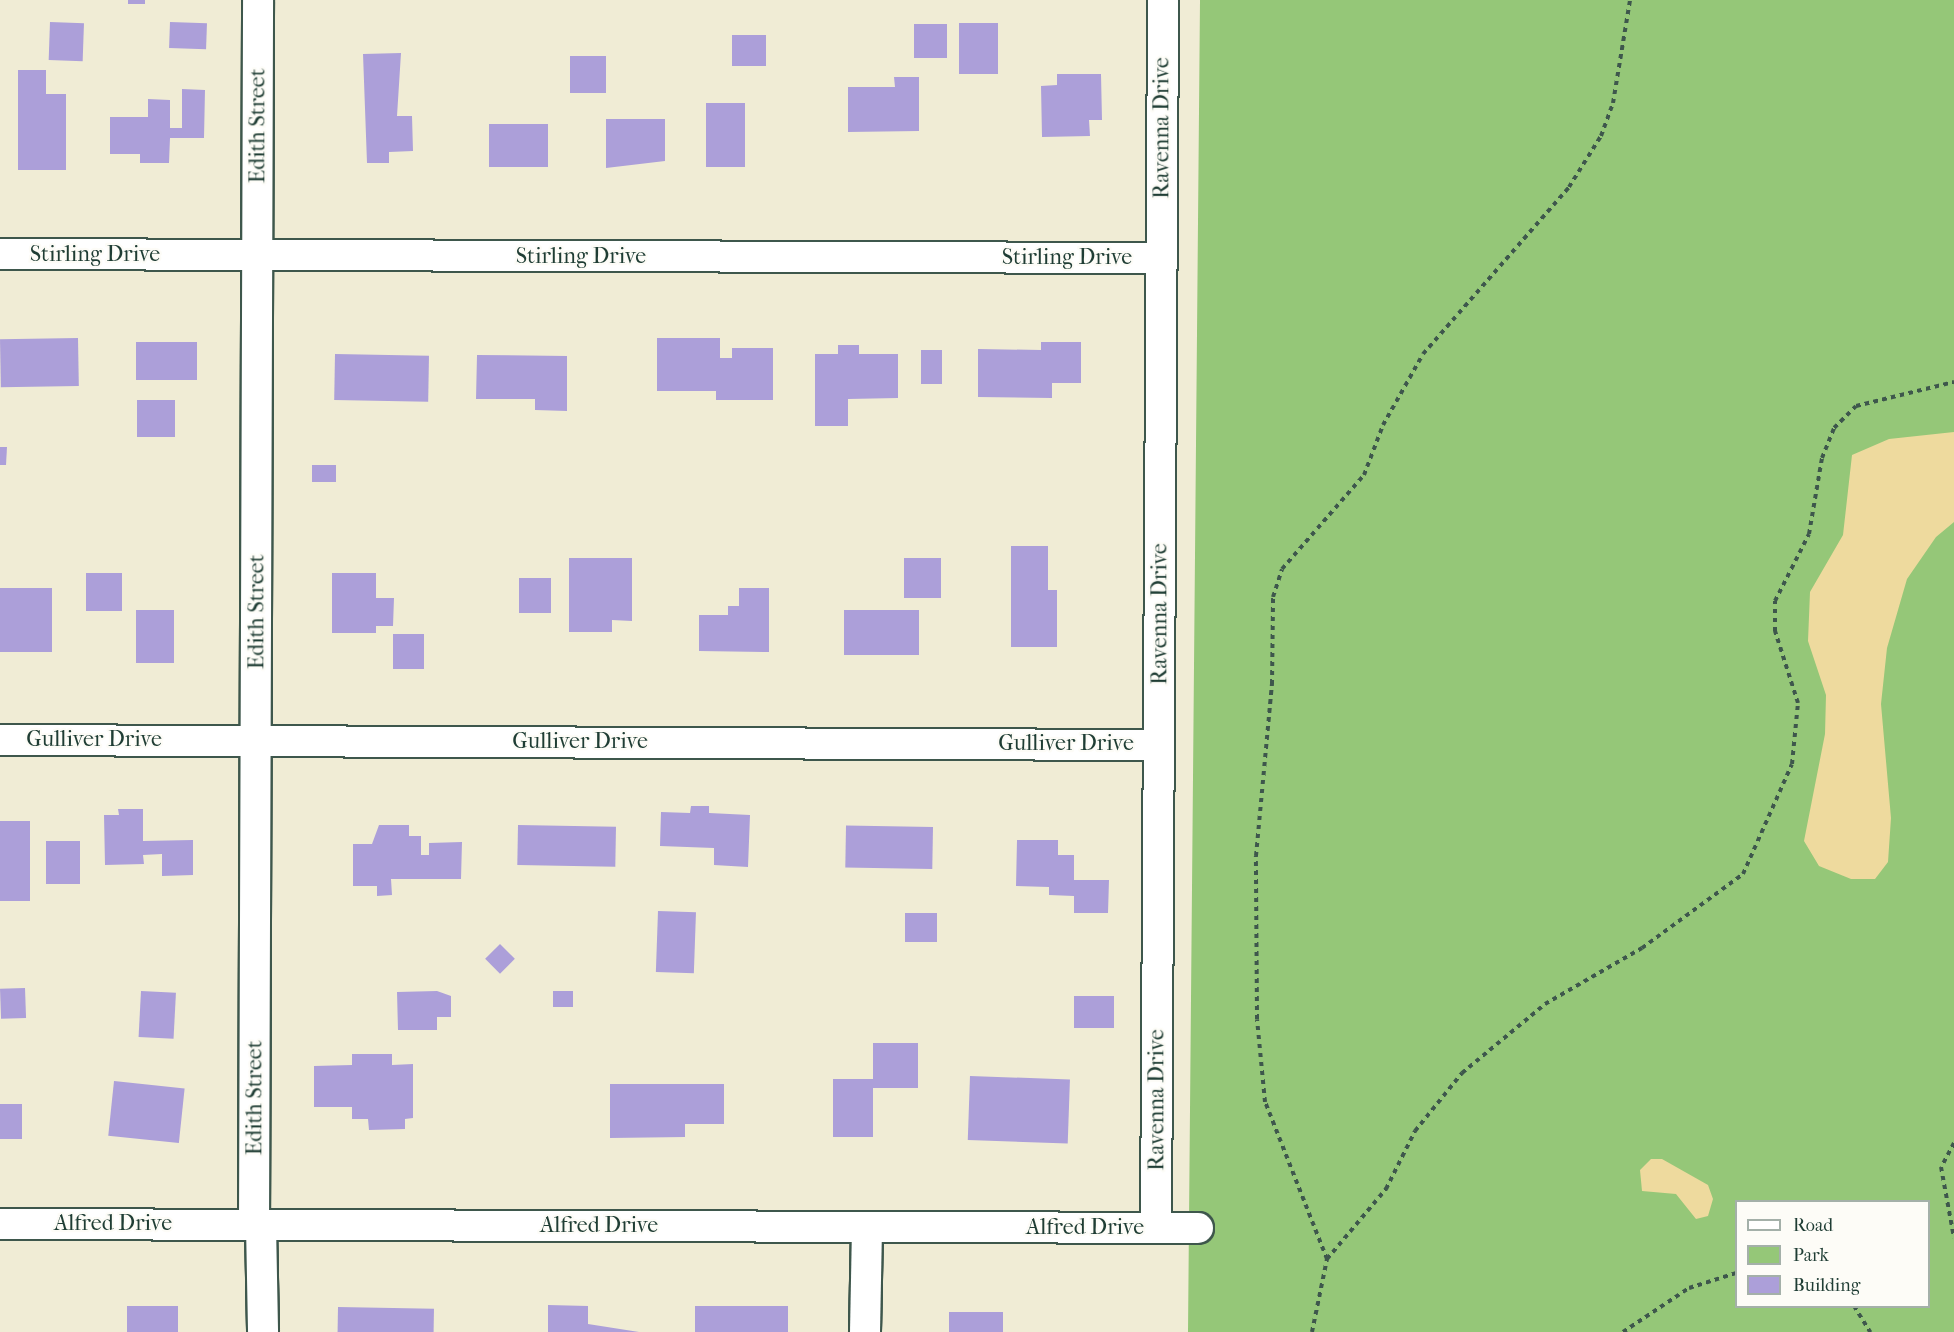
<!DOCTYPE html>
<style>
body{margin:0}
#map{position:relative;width:1954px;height:1332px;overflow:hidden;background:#f0ecd5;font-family:"IM FELL French Canon",serif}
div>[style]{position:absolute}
.green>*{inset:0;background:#95c778}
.sand>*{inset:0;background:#eeda9e}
.building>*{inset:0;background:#ac9fd9;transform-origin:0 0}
.path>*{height:4px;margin-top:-2px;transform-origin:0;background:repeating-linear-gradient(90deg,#3e574c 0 4.5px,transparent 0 9px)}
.roads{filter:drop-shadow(2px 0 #3e574c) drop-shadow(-2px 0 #3e574c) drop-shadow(0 2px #3e574c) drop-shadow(0 -2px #3e574c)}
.minor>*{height:30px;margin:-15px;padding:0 15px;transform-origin:15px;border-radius:15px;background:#fff}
span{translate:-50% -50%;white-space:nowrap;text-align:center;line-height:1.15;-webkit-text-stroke:4.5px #fdfcf7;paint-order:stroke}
.street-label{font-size:22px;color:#1f3d34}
.legend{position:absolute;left:1735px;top:1200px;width:195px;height:108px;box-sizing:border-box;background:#fdfcf7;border:2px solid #a4b0a9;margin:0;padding:8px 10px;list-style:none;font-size:18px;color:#1f3d34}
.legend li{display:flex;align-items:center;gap:12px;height:30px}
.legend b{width:30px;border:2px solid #a4b0a9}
</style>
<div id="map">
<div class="green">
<i style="clip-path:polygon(evenodd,1200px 0,1954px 0,1954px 1332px,1188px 1332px,1200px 0,1736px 1202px,1928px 1202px,1928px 1306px,1736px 1306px,1736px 1202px)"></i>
</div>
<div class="sand">
<i style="clip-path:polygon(1954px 432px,1954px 522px,1936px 537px,1907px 579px,1887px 648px,1881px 704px,1891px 818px,1888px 862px,1875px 879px,1851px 879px,1819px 866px,1804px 841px,1825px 734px,1826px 695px,1808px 641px,1810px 592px,1843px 535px,1852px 455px,1889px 439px)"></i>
<i style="clip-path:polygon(1662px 1159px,1708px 1185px,1713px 1199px,1708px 1216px,1696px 1219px,1676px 1194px,1642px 1191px,1640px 1170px,1651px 1159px)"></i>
</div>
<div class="building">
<i style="left:128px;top:0;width:17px;height:4px"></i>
<i style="left:50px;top:22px;width:34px;height:38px;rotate:2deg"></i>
<i style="left:170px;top:22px;width:37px;height:26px;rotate:2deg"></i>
<i style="left:959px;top:23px;width:39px;height:51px"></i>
<i style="left:914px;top:24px;width:33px;height:34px"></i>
<i style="left:732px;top:35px;width:34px;height:31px"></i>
<i style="clip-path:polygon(401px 53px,397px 116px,412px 116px,413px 151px,389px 152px,389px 163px,367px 163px,363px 54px)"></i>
<i style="left:570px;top:56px;width:36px;height:37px"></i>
<i style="clip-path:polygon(18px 70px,46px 70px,46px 94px,66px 94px,66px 170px,18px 170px)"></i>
<i style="clip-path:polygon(1057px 74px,1101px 74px,1102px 120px,1089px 120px,1090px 136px,1042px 137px,1041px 86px,1057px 85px)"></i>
<i style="clip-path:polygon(894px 77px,919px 77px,919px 131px,848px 132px,848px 87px,895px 87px)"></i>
<i style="clip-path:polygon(182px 89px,205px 90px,204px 138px,170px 138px,169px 163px,140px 163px,140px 154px,110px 154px,110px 117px,148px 117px,148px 99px,170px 100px,170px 128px,182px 128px)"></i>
<i style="left:706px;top:103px;width:39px;height:64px"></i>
<i style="clip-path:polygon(606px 119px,665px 119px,665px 161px,606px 168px)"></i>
<i style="left:489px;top:124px;width:59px;height:43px"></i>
<i style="left:78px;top:338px;width:48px;height:78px;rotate:89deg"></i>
<i style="clip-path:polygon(657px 338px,720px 338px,720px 358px,732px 358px,732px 348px,773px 348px,773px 400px,716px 400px,716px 391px,657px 391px)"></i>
<i style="left:136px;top:342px;width:61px;height:38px"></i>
<i style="clip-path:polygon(1041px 342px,1081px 342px,1081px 383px,1052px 383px,1052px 398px,978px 397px,978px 349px,1041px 350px)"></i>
<i style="clip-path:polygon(838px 345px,859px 345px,859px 354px,898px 354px,898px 398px,848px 399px,848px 426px,815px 426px,815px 354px,838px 354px)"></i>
<i style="left:942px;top:350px;width:34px;height:21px;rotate:90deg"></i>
<i style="left:335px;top:354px;width:94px;height:46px;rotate:1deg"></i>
<i style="clip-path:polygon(477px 355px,567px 356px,567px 411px,535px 410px,535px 399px,476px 399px)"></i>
<i style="left:175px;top:400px;width:37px;height:38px;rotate:90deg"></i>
<i style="clip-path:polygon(0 447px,7px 447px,6px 465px,0 465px)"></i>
<i style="left:312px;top:465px;width:24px;height:17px"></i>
<i style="clip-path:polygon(1011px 546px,1048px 546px,1048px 590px,1057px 590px,1057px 647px,1011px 647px)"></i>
<i style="clip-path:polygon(569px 558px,632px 558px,632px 621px,612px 620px,612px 632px,569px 632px)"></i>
<i style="left:904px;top:558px;width:37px;height:40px"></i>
<i style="left:86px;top:573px;width:36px;height:38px"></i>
<i style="clip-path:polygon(332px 573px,376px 573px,376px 598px,394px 598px,393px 626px,376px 626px,376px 633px,332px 633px)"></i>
<i style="left:519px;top:578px;width:32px;height:35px"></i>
<i style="left:0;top:588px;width:52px;height:64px"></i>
<i style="clip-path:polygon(739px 588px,769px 588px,769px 652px,699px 651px,699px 615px,728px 615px,728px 606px,739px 606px)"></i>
<i style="left:136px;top:610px;width:38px;height:53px"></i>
<i style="left:844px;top:610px;width:75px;height:45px"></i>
<i style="left:393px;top:634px;width:31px;height:35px"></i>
<i style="clip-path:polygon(691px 806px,709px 806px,709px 813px,750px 815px,748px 867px,714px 865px,714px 848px,660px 846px,661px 812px,690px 813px)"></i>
<i style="clip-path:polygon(118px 809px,143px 809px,143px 841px,193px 840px,193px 875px,162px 876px,162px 854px,143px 855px,144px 864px,105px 865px,104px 815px,119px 815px)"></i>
<i style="left:0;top:821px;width:30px;height:80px"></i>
<i style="clip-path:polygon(379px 825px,409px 825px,409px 836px,421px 836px,421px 855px,429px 855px,429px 843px,462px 842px,461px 879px,391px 879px,392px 895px,377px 896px,377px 886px,353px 886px,353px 844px,372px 844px)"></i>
<i style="left:518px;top:825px;width:98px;height:40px;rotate:1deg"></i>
<i style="left:933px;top:827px;width:42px;height:87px;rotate:91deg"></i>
<i style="clip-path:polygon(1017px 840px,1058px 840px,1058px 855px,1074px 855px,1074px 880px,1109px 880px,1108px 913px,1074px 913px,1074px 896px,1049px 895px,1049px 887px,1016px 886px)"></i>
<i style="left:80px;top:841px;width:43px;height:34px;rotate:90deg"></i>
<i style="left:658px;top:911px;width:38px;height:61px;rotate:2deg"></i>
<i style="left:905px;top:913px;width:32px;height:29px"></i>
<i style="left:500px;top:944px;width:21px;height:21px;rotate:45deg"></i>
<i style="left:25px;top:988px;width:30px;height:25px;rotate:88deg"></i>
<i style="left:141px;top:991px;width:35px;height:46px;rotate:3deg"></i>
<i style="clip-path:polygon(437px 991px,451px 996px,451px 1017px,437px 1017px,437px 1030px,398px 1030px,397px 992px)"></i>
<i style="left:573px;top:991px;width:16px;height:20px;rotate:90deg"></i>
<i style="left:1074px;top:996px;width:40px;height:32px"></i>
<i style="clip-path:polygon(873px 1043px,918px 1043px,918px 1088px,873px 1088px,873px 1137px,833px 1137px,833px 1079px,873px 1079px)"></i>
<i style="clip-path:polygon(352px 1054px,392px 1054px,392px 1065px,413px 1064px,413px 1118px,405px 1119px,405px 1129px,369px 1130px,368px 1119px,352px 1119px,352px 1107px,314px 1107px,314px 1066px,352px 1065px)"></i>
<i style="left:970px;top:1076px;width:100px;height:64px;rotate:2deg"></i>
<i style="left:114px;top:1081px;width:71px;height:55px;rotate:6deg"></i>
<i style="clip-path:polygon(610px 1084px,724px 1084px,724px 1124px,685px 1124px,685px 1137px,610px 1138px)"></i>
<i style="left:0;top:1104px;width:22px;height:35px"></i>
<i style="clip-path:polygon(548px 1305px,588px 1306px,588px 1324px,639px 1332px,548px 1332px)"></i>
<i style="left:127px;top:1306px;width:51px;height:26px"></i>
<i style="left:788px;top:1306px;width:26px;height:93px;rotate:90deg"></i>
<i style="left:338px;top:1307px;width:96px;height:25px;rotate:1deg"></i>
<i style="left:949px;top:1312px;width:54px;height:20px"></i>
</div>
<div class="path">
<i style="left:1954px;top:1143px;width:27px;rotate:118deg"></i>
<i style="left:1941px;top:1167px;width:72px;rotate:79.6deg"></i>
<i style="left:1327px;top:1259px;width:169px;rotate:-111.5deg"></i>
<i style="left:1265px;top:1102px;width:83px;rotate:-95.5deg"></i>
<i style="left:1257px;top:1019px;width:163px;rotate:-90.4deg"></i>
<i style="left:1256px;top:856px;width:173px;rotate:-84.7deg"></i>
<i style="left:1272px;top:684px;width:87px;rotate:-89.3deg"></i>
<i style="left:1273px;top:597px;width:29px;rotate:-72deg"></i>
<i style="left:1282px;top:569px;width:125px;rotate:-48.9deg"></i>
<i style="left:1364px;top:475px;width:53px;rotate:-69.2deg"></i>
<i style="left:1383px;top:425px;width:81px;rotate:-60.6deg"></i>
<i style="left:1423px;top:354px;width:222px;rotate:-48.8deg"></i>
<i style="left:1569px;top:187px;width:60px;rotate:-57.9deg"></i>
<i style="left:1601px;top:136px;width:35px;rotate:-70deg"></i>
<i style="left:1613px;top:103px;width:104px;rotate:-80.6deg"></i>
<i style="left:1854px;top:1306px;width:31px;rotate:58deg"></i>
<i style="left:1312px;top:1332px;width:75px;rotate:-78.4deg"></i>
<i style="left:1327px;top:1259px;width:92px;rotate:-49.9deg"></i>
<i style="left:1386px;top:1189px;width:65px;rotate:-63.4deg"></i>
<i style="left:1415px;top:1131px;width:75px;rotate:-51deg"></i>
<i style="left:1462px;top:1073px;width:108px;rotate:-39.7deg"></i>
<i style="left:1545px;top:1004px;width:112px;rotate:-30deg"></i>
<i style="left:1642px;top:948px;width:125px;rotate:-36.2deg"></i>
<i style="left:1743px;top:874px;width:120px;rotate:-66deg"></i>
<i style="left:1792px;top:764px;width:61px;rotate:-84.4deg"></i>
<i style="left:1798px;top:703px;width:76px;rotate:-107.7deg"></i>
<i style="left:1775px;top:631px;width:30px;rotate:-90deg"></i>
<i style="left:1775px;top:601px;width:75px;rotate:-63.1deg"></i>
<i style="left:1809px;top:534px;width:77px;rotate:-80.3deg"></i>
<i style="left:1822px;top:458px;width:32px;rotate:-68deg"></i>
<i style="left:1834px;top:428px;width:31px;rotate:-45deg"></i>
<i style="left:1856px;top:406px;width:101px;rotate:-13.8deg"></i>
<i style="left:1623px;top:1332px;width:79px;rotate:-33.7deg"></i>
<i style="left:1689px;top:1288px;width:49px;rotate:-17.7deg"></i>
</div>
<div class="roads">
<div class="minor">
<i style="left:0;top:254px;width:1161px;rotate:0.2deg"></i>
<i style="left:0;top:740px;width:1159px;rotate:0.25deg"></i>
<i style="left:0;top:1224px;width:1198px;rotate:0.19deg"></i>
<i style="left:254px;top:1225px;width:1225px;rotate:-89.81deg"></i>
<i style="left:261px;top:1225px;width:107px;rotate:88.9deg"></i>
<i style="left:1156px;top:1228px;width:1228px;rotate:-89.67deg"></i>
<i style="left:865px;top:1332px;width:104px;rotate:-88.9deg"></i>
</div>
</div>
<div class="street-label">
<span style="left:258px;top:126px;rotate:-90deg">Edith Street</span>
<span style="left:1162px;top:128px;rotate:-90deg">Ravenna Drive</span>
<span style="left:95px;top:255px">Stirling Drive</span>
<span style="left:581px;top:257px">Stirling Drive</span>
<span style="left:1067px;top:258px">Stirling Drive</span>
<span style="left:257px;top:612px;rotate:-90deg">Edith Street</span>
<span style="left:1160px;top:614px;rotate:-90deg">Ravenna Drive</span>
<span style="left:94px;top:740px">Gulliver Drive</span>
<span style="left:580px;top:742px">Gulliver Drive</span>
<span style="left:1066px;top:744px">Gulliver Drive</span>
<span style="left:255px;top:1098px;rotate:-90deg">Edith Street</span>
<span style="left:1157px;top:1100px;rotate:-90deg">Ravenna Drive</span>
<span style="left:113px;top:1224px">Alfred Drive</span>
<span style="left:599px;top:1226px">Alfred Drive</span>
<span style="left:1085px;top:1228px">Alfred Drive</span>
</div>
<ul class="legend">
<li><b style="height:8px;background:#fff"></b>Road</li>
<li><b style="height:16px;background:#95c778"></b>Park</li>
<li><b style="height:16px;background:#ac9fd9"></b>Building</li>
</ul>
</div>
